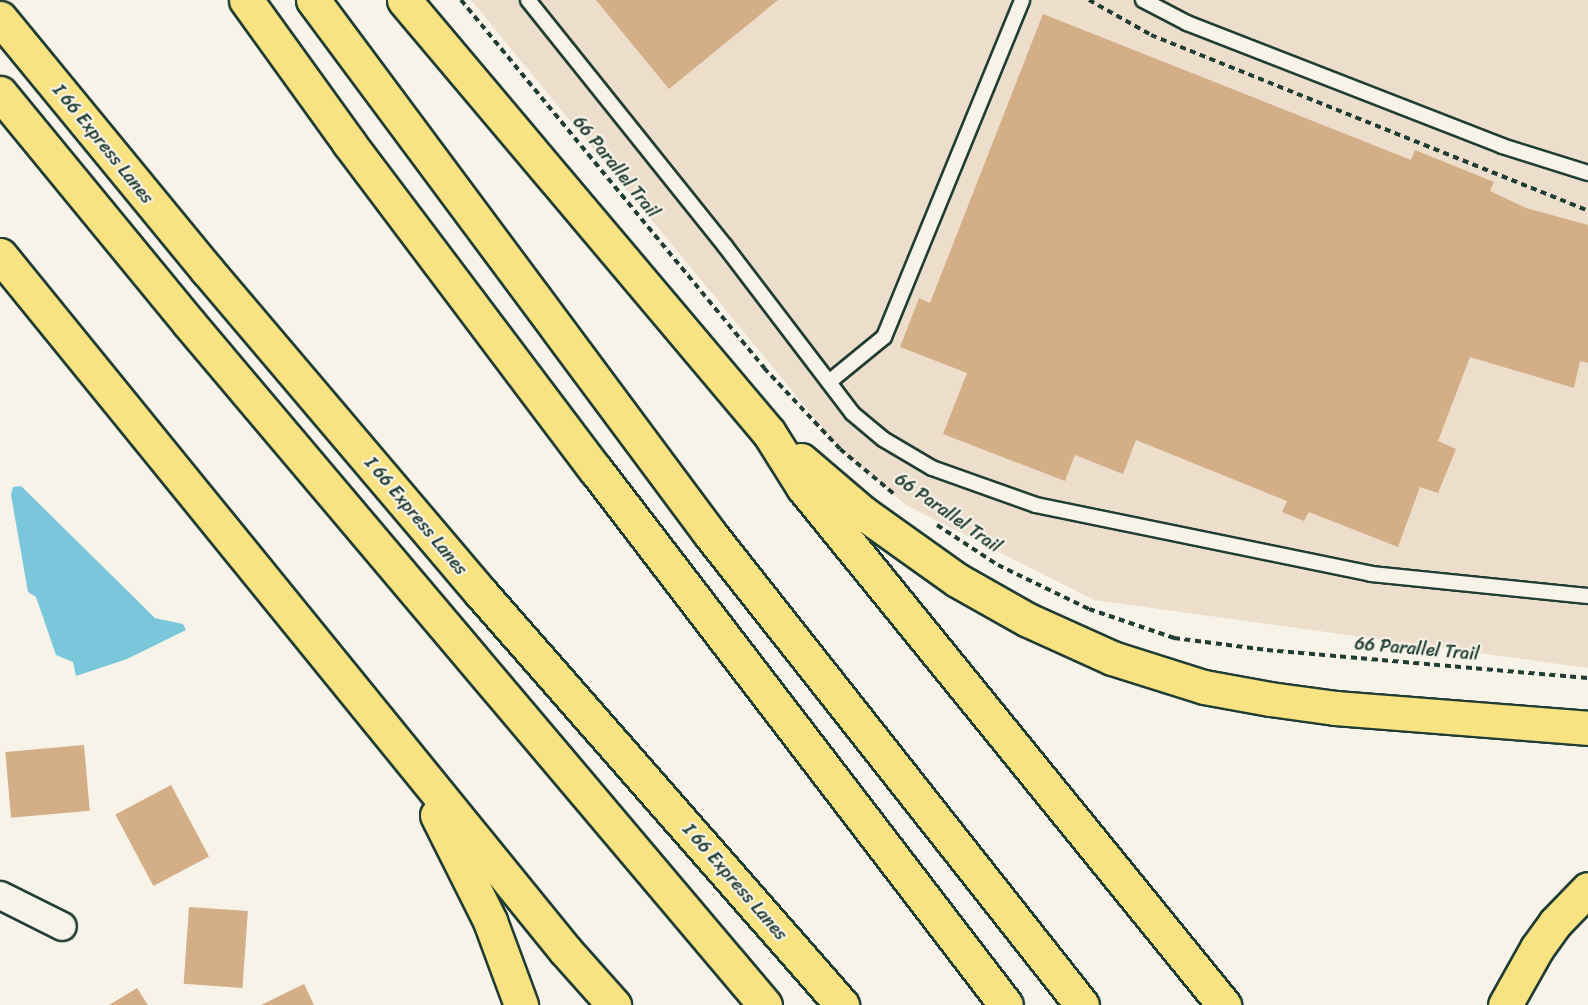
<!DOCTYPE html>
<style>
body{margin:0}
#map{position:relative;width:1588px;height:1005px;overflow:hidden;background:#f7f3e8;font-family:Sriracha,sans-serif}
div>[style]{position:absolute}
.built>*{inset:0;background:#ecdecb}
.water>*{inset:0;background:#7ac6da}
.building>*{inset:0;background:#d4ae86;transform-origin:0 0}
.path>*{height:4px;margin-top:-2px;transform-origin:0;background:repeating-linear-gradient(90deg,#1f3d34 0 6px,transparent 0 10.5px)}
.roads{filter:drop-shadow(2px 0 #1f3d34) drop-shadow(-2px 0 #1f3d34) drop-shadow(0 2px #1f3d34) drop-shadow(0 -2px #1f3d34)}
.lane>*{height:14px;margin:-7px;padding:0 7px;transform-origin:7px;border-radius:7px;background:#f7f3e8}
.street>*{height:27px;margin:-13.5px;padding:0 13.5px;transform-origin:13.5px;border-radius:13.5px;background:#f7f3e8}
.highway>*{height:33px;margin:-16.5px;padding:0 16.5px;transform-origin:16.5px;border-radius:16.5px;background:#f8e281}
span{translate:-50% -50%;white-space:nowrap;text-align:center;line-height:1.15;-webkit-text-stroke:4.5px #f7f3e8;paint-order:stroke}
.street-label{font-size:18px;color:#1f3d34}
</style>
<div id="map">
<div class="built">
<i style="clip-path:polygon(471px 0,1588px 0,1588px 668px,1094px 600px,906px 505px,840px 449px)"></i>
</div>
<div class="water">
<i style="clip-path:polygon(21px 486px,155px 618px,183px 624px,186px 630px,127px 659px,76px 676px,73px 662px,56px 655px,36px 597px,28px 592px,11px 495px,13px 487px)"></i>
</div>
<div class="building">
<i style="clip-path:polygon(596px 0,778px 0,669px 89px)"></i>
<i style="clip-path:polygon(1043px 14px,1411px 160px,1415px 150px,1494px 182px,1490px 191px,1526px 208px,1588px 225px,1588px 363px,1580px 361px,1574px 388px,1470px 357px,1438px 441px,1456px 449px,1438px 493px,1420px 487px,1398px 547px,1309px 512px,1304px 521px,1282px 512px,1287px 501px,1136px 440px,1123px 474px,1075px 455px,1065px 481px,943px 434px,967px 373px,900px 347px,919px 298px,930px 303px)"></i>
<i style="left:84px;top:745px;width:66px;height:79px;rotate:85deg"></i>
<i style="left:171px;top:785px;width:81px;height:63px;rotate:62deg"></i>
<i style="left:189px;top:907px;width:59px;height:77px;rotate:4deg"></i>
<i style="clip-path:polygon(304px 984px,314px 1005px,261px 1005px)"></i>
<i style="clip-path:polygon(137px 988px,148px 1005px,109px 1005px)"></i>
</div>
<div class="path">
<i style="left:461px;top:0;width:477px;rotate:50.5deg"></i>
<i style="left:764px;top:368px;width:111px;rotate:46.8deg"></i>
<i style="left:840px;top:449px;width:70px;rotate:39.8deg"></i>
<i style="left:1089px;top:0;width:71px;rotate:29.4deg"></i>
<i style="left:1151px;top:35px;width:471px;rotate:21.9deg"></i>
<i style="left:937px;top:525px;width:73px;rotate:33.3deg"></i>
<i style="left:998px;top:565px;width:101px;rotate:25.8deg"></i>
<i style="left:1089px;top:609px;width:90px;rotate:18.8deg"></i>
<i style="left:1174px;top:638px;width:94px;rotate:7.4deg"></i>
<i style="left:1267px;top:650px;width:322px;rotate:5deg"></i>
</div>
<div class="roads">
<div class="lane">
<i style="left:528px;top:0;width:315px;rotate:51.3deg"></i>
<i style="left:725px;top:246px;width:210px;rotate:52.7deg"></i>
<i style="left:852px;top:413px;width:40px;rotate:40deg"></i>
<i style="left:883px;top:439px;width:57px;rotate:30.6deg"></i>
<i style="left:932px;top:468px;width:110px;rotate:19.6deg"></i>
<i style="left:1036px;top:505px;width:342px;rotate:11.6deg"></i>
<i style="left:1371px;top:574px;width:218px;rotate:5.8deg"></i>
<i style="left:1143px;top:0;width:50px;rotate:27.6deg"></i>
<i style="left:1187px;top:23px;width:338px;rotate:21.3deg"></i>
<i style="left:1502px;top:146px;width:90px;rotate:17.4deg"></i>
<i style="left:829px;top:382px;width:71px;rotate:-39.3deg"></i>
<i style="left:884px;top:337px;width:364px;rotate:-67.7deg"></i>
</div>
<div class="street">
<i style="left:0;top:895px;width:69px;rotate:26.6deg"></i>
</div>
<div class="highway">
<i style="left:246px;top:0;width:176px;rotate:54.2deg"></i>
<i style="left:349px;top:143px;width:408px;rotate:53deg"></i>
<i style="left:595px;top:469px;width:675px;rotate:52.52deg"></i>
<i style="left:313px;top:0;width:665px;rotate:53.37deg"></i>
<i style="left:710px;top:534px;width:600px;rotate:51.7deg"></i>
<i style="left:404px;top:0;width:566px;rotate:49.87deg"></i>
<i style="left:769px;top:433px;width:64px;rotate:57.8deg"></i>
<i style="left:803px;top:487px;width:668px;rotate:50.9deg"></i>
<i style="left:0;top:18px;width:326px;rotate:50.6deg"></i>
<i style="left:207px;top:270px;width:424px;rotate:49.7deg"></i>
<i style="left:481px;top:593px;width:548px;rotate:48.77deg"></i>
<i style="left:0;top:93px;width:296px;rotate:50.6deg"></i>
<i style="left:188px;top:322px;width:894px;rotate:49.81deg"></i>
<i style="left:0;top:255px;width:896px;rotate:50.89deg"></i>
<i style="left:565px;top:950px;width:74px;rotate:48.3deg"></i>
<i style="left:801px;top:460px;width:82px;rotate:40.5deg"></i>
<i style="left:863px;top:513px;width:115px;rotate:35.5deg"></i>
<i style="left:957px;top:580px;width:81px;rotate:29.4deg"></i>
<i style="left:1028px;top:620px;width:92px;rotate:24.3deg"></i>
<i style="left:1112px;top:658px;width:96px;rotate:17.5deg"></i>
<i style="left:1204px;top:687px;width:67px;rotate:10.3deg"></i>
<i style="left:1270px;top:699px;width:67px;rotate:7.8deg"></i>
<i style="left:1336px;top:708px;width:253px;rotate:4.5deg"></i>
<i style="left:437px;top:815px;width:119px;rotate:63.4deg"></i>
<i style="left:490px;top:921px;width:90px;rotate:69.7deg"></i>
<i style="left:1505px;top:1005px;width:65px;rotate:-60.7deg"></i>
<i style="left:1537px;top:948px;width:31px;rotate:-54deg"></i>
<i style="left:1555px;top:923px;width:47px;rotate:-45.9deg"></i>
</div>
</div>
<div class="street-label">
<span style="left:103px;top:144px;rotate:51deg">I 66 Express Lanes</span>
<span style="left:616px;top:167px;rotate:51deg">66 Parallel Trail</span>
<span style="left:948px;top:513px;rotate:35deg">66 Parallel Trail</span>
<span style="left:416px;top:516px;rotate:50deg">I 66 Express Lanes</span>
<span style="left:1417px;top:649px;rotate:5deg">66 Parallel Trail</span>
<span style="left:735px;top:882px;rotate:49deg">I 66 Express Lanes</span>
</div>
</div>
